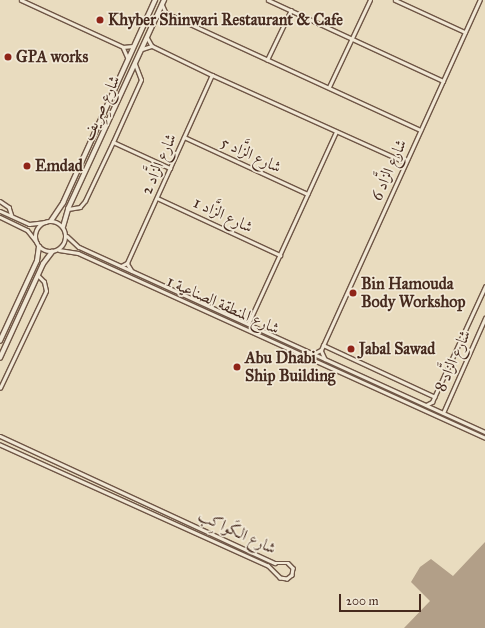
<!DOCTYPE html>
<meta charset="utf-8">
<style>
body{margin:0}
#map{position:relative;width:485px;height:628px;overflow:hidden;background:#e9dcbf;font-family:"IM FELL Great Primer",Amiri,serif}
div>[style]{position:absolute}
.water>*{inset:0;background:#b29f88}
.roads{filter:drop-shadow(1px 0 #6f5646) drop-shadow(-1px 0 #6f5646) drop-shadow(0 1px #6f5646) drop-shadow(0 -1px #6f5646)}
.minor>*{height:2.5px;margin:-1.25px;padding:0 1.25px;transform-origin:1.25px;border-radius:1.25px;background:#f1e8d5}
.tertiary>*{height:3px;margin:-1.5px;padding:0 1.5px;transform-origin:1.5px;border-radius:1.5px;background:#f1e8d5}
.secondary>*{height:3.5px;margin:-1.75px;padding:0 1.75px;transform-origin:1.75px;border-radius:1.75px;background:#f1e8d5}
.secondary>.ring{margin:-1.75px;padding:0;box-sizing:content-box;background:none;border:3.5px solid #f1e8d5;border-radius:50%}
.dots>*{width:11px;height:11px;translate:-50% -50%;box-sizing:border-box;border:2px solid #f1e8d5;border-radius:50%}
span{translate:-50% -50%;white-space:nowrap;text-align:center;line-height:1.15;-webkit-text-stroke:3.5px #f1e8d5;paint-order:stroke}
.poi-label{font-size:16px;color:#462a1e;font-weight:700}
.left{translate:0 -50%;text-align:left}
.street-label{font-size:16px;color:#462a1e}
.scale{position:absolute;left:339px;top:594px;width:82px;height:18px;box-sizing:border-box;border:2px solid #462a1e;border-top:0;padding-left:5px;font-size:12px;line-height:14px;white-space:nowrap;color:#462a1e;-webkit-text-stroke:3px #f1e8d5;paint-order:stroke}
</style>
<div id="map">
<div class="water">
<i style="clip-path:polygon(485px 542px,485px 628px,404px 628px,430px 601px,411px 582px,420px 567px,431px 559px,453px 576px)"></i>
</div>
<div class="roads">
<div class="minor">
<i style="left:21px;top:0;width:112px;rotate:24.7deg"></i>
<i style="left:123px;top:47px;width:10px;rotate:-6deg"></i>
<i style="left:268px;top:0;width:193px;rotate:24.8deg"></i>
<i style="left:395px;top:0;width:77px;rotate:24.6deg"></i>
<i style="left:162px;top:4px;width:10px;rotate:66deg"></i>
<i style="left:166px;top:13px;width:280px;rotate:24.7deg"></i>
<i style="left:157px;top:16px;width:9px;rotate:-18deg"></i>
<i style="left:147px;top:37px;width:10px;rotate:61deg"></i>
<i style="left:152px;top:46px;width:67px;rotate:25.8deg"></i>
<i style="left:212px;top:75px;width:212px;rotate:24.3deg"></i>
<i style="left:123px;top:47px;width:12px;rotate:66deg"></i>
<i style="left:142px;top:49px;width:10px;rotate:-17deg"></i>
<i style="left:267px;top:60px;width:55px;rotate:-64.4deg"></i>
<i style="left:329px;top:87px;width:96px;rotate:-64.8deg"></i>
<i style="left:184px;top:137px;width:136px;rotate:24.7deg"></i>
<i style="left:113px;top:142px;width:63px;rotate:24.5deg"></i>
<i style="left:157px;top:198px;width:136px;rotate:24.9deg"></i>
<i style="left:0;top:201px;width:11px;rotate:34deg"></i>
<i style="left:9px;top:207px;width:9px;rotate:72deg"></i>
<i style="left:68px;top:209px;width:12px;rotate:-9deg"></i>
<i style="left:80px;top:207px;width:8px;rotate:-50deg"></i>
<i style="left:85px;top:201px;width:65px;rotate:-64.6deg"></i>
<i style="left:113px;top:142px;width:68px;rotate:-65.7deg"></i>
<i style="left:141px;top:80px;width:17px;rotate:-111deg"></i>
<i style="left:67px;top:236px;width:16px;rotate:43deg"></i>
<i style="left:79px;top:247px;width:446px;rotate:24.5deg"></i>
<i style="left:59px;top:250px;width:19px;rotate:9deg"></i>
<i style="left:78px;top:253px;width:447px;rotate:24.4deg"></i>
<i style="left:127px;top:263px;width:9px;rotate:58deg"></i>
<i style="left:121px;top:266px;width:7px;rotate:-27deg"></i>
<i style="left:127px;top:263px;width:206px;rotate:-65.7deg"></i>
<i style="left:248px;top:324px;width:211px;rotate:-65.4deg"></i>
<i style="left:323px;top:345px;width:123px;rotate:24.9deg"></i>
<i style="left:321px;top:350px;width:10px;rotate:66deg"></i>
<i style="left:313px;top:354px;width:9px;rotate:-27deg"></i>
<i style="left:321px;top:350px;width:384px;rotate:-65.6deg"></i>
<i style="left:0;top:388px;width:107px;rotate:-64.6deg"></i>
<i style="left:46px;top:291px;width:9px;rotate:-103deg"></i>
<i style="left:44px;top:282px;width:8px;rotate:-135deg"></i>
<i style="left:426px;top:405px;width:7px;rotate:-27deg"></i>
<i style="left:432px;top:402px;width:127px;rotate:-65.3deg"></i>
<i style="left:443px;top:413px;width:104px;rotate:-66.1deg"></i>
<i style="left:0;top:436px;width:303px;rotate:24.8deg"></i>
<i style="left:275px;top:563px;width:13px"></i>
<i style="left:288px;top:563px;width:7px;rotate:45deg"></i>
<i style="left:293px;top:568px;width:7px;rotate:98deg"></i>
<i style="left:292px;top:575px;width:6px;rotate:141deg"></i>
<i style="left:287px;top:579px;width:7px;rotate:-172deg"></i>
<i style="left:280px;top:578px;width:17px;rotate:-135deg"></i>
<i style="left:268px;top:566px;width:294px;rotate:-155.7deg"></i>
</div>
<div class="tertiary">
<i style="left:0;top:211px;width:32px;rotate:24deg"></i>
<i style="left:29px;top:224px;width:17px;rotate:-7deg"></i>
<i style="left:0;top:217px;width:30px;rotate:26deg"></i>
<i style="left:27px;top:230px;width:16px;rotate:52deg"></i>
</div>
<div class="secondary">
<i style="left:51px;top:221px;width:22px;rotate:-56deg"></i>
<i style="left:63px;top:203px;width:223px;rotate:-65.6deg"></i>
<i class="ring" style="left:36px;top:222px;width:26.5px;height:26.5px"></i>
<i style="left:63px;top:227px;width:19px;rotate:-74deg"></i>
<i style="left:68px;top:209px;width:230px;rotate:-65.3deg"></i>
<i style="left:0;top:341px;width:88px;rotate:-65.2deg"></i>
<i style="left:37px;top:261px;width:14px;rotate:-82deg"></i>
<i style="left:0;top:358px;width:103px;rotate:-65.4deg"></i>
<i style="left:43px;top:264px;width:15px;rotate:-53deg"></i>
</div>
</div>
<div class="dots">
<i style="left:100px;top:20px;background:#8f2418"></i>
<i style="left:8px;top:57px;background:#8f2418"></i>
<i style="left:27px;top:166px;background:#8f2418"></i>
<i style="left:353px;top:293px;background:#8f2418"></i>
<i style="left:351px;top:349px;background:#8f2418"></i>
<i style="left:237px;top:367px;background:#8f2418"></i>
</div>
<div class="poi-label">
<span class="left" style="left:108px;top:20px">Khyber Shinwari Restaurant &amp; Cafe</span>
<span class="left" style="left:16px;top:57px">GPA works</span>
<span class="left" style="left:35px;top:166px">Emdad</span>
<span class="left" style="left:361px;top:293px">Bin Hamouda<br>Body Workshop</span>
<span class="left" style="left:359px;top:349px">Jabal Sawad</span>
<span class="left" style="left:245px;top:367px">Abu Dhabi<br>Ship Building</span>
</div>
<div class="street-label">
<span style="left:101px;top:108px;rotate:-65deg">شارع صِرِيف</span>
<span style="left:251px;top:155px;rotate:25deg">شارع الزَّاد 5</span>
<span style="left:159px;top:164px;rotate:-66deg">شارع الزَّاد 2</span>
<span style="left:389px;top:170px;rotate:-66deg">شارع الزَّاد 6</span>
<span style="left:223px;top:215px;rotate:25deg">شارع الزَّاد 1</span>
<span style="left:223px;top:305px;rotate:24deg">شارع المنطقة الصناعية 1</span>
<span style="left:453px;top:361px;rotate:-66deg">شارع الزَّاد 8</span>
<span style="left:237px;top:532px;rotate:25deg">شارع الكَواكِب</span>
</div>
<div class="scale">200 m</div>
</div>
